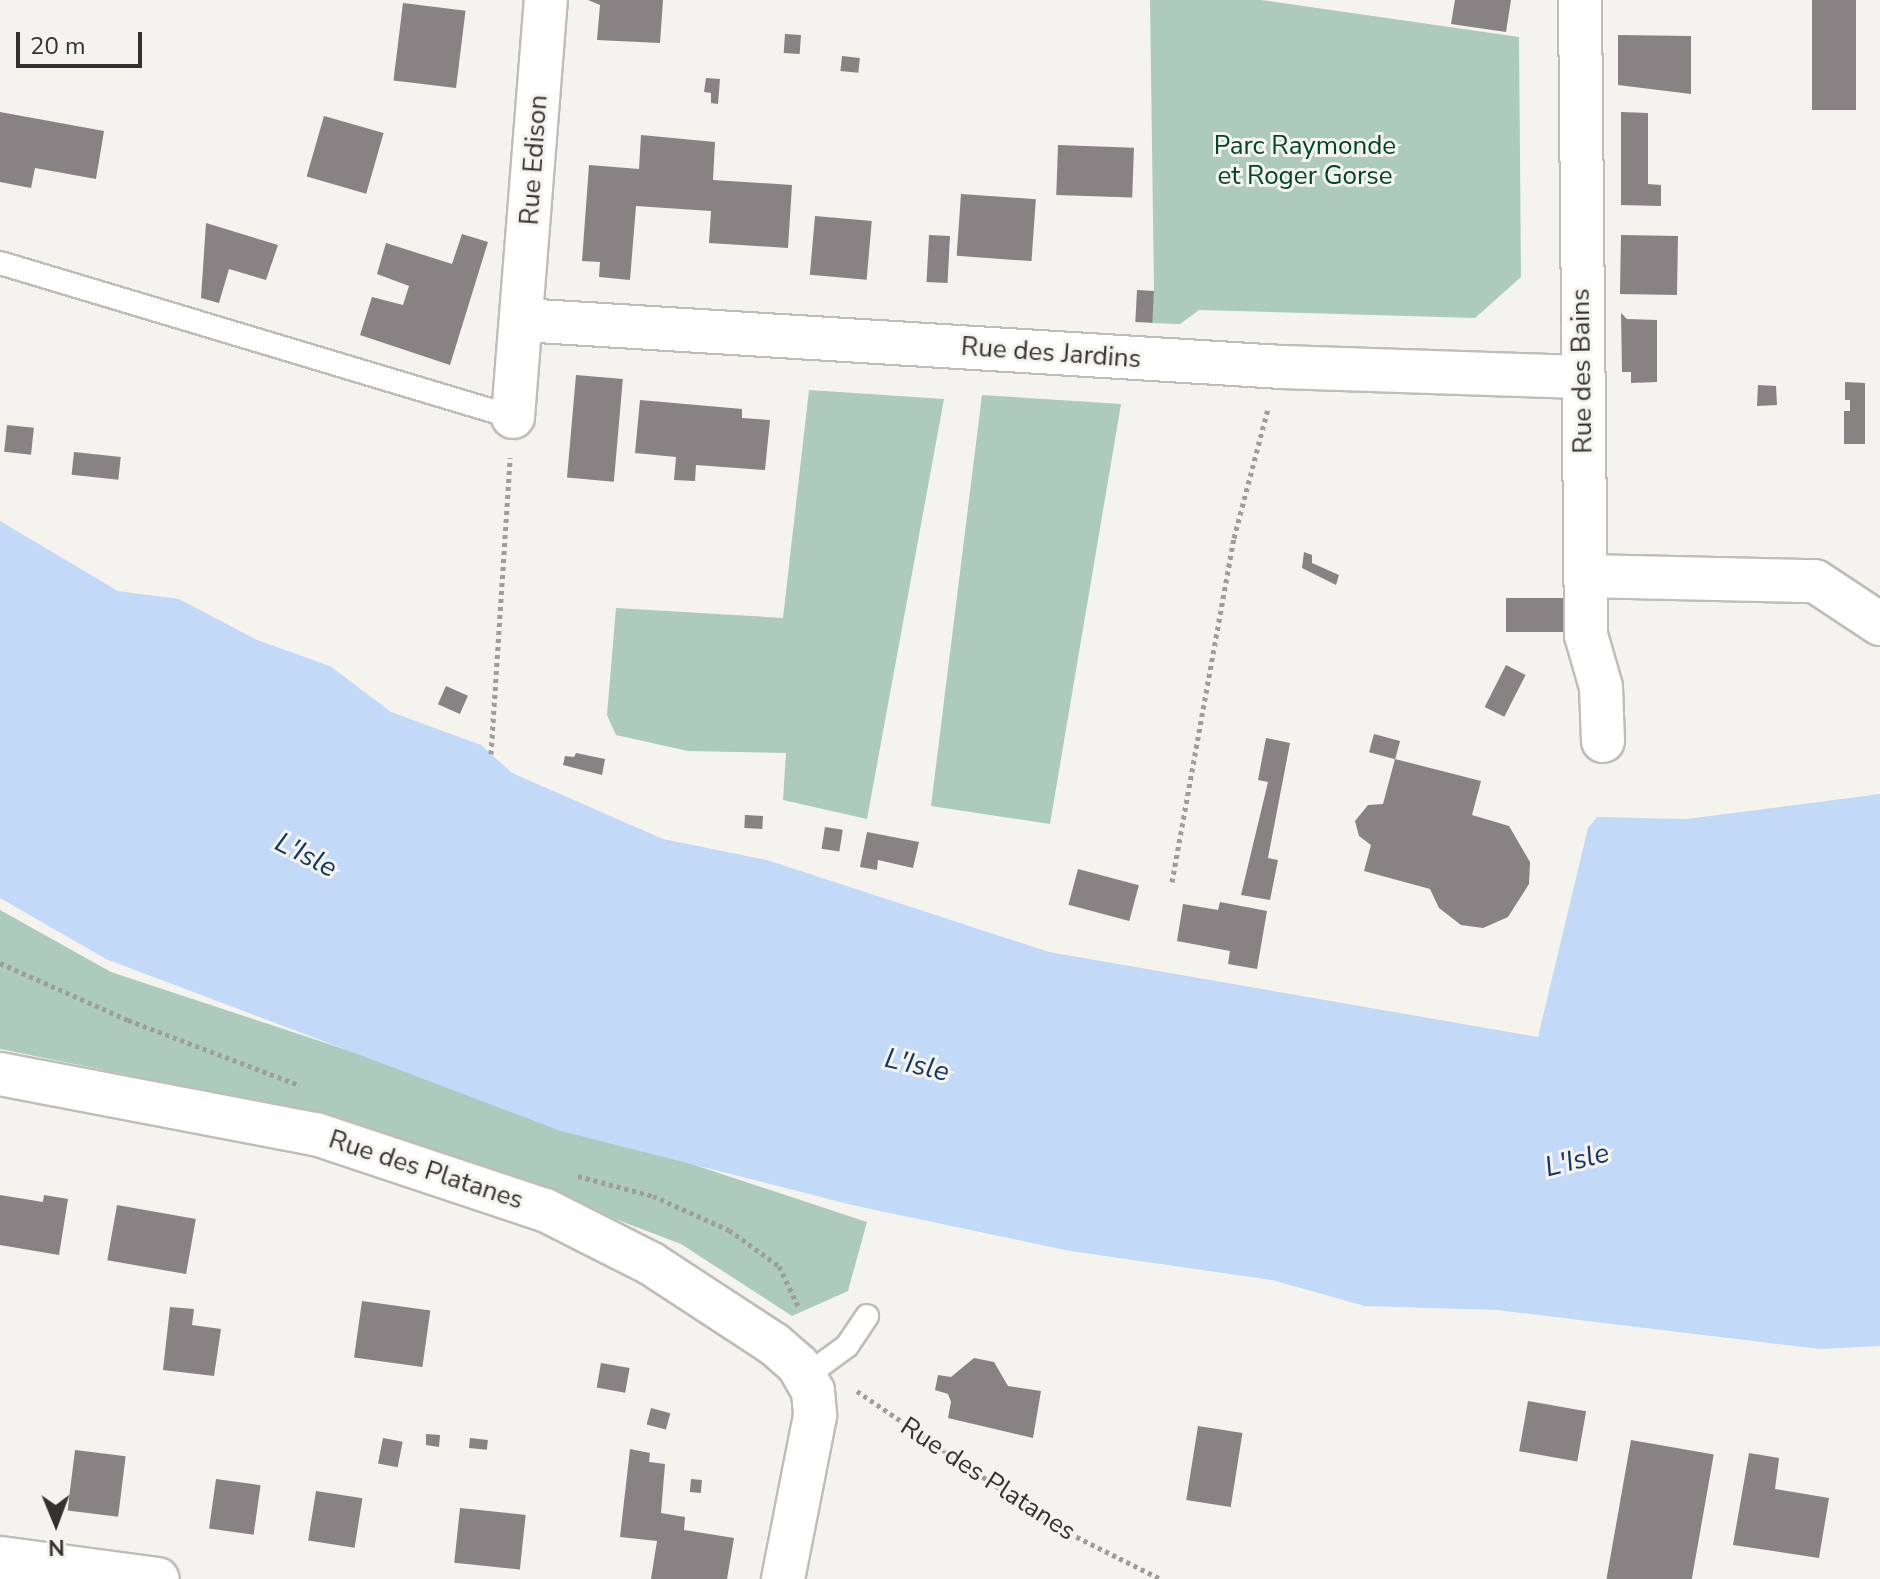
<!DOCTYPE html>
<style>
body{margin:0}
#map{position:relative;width:1880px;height:1579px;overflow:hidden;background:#f5f3ed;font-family:"Nunito Sans",sans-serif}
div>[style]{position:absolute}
.green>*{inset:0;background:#accbbc}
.water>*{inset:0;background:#c2d9f7}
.building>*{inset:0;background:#878283;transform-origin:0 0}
.path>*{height:5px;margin-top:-2.5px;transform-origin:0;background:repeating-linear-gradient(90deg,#9e9d99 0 4px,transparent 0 8px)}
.roads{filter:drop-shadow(2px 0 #bfbdb8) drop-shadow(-2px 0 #bfbdb8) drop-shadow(0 2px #bfbdb8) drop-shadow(0 -2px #bfbdb8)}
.service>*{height:22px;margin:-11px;padding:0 11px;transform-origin:11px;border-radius:11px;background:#fff}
.minor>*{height:42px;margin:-21px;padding:0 21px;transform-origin:21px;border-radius:21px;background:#fff}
span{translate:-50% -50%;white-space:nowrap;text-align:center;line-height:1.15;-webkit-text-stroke:6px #f5f3ed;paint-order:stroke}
.park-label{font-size:26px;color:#01442e}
.street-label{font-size:26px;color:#333230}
.water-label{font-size:28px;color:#113765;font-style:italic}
.north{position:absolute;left:16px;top:1483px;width:80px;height:80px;-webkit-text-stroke:6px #f5f3ed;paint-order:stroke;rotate:179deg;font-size:22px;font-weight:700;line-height:32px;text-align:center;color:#333230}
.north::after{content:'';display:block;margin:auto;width:28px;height:36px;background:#333230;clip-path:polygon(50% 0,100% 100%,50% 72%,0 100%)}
.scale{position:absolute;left:16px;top:32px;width:126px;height:36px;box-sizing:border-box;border:4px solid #333230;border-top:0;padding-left:10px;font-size:24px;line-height:28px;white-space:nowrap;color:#333230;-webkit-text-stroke:6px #f5f3ed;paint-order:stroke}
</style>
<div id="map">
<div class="green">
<i style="clip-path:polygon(1150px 0,1261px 0,1519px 37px,1521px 277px,1475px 318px,1199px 310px,1180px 324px,1150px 323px,1154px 291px)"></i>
<i style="clip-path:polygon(809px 390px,944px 399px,867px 819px,783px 800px,786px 753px,688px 751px,616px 735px,607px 715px,616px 608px,783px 618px)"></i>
<i style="clip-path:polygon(982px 395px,1121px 404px,1050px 824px,931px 806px)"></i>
<i style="clip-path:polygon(0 910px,111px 972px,867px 1222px,848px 1291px,792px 1316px,681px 1244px,489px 1171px,306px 1111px,0 1049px)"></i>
</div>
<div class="water">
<i style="clip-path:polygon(0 521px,118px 591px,179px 599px,257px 640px,330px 666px,391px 712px,481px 745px,512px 773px,663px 839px,767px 860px,1049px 952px,1538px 1037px,1588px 828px,1597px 817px,1687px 819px,1880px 794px,1880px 1346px,1820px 1349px,1497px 1310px,1365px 1306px,1272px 1280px,1070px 1251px,852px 1205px,561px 1131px,106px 959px,0 898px)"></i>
</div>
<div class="building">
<i style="clip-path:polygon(588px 0,663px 0,660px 43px,597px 40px,600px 5px)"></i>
<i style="clip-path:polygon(1455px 0,1511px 0,1506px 32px,1451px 24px)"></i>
<i style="left:1812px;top:0;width:44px;height:110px"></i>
<i style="left:403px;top:3px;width:63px;height:78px;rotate:7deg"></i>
<i style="left:785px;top:34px;width:16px;height:19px;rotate:4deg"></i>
<i style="clip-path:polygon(1618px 35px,1691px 36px,1691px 94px,1618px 85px)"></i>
<i style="left:842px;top:56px;width:18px;height:15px;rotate:6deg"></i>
<i style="clip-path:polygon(706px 78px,720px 79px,718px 104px,711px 103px,711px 93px,704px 92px)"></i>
<i style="clip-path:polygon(0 112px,104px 131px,96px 179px,35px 168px,31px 188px,0 182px)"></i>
<i style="clip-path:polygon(1621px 112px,1648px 113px,1648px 184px,1661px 185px,1661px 206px,1621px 205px)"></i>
<i style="left:324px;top:116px;width:62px;height:63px;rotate:16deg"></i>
<i style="clip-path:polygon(641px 135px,715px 142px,713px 180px,792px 185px,788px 248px,709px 243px,711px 211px,636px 206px,630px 280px,599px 277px,600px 262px,582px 261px,589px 165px,639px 169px)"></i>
<i style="left:1058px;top:145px;width:76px;height:50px;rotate:2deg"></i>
<i style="left:961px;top:194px;width:75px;height:62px;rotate:4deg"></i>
<i style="left:815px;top:216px;width:57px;height:59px;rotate:5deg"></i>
<i style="clip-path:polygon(206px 223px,278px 245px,266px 280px,229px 269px,219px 303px,201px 298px)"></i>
<i style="clip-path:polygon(462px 234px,488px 242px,450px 365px,360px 335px,372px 297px,403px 305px,409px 286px,377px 274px,386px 243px,452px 264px)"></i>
<i style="left:929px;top:235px;width:21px;height:47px;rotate:3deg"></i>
<i style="left:1621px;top:235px;width:57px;height:59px;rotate:1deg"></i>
<i style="left:1137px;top:290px;width:17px;height:32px;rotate:3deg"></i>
<i style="clip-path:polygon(1621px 313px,1627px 319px,1657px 320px,1657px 382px,1631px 383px,1631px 372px,1622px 372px)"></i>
<i style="left:576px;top:375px;width:47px;height:103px;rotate:5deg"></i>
<i style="clip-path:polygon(1845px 382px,1865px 383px,1865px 444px,1844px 444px,1844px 411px,1850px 411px,1850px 400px,1845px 400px)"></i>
<i style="clip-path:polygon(1758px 385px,1776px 386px,1777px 405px,1757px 406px)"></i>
<i style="clip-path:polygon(640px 400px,742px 409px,742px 418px,770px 420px,765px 470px,696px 465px,695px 481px,674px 480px,676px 457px,635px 453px)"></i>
<i style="left:7px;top:425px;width:27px;height:27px;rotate:6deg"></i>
<i style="left:74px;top:452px;width:47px;height:23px;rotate:6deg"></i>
<i style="clip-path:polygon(1304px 552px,1312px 555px,1312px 563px,1339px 575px,1336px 585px,1302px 568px)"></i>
<i style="left:1506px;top:598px;width:58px;height:34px"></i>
<i style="left:1506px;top:665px;width:22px;height:47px;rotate:27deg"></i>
<i style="left:446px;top:686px;width:24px;height:20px;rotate:24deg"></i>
<i style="left:1374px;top:734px;width:27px;height:19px;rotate:15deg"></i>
<i style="clip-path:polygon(1266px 738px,1290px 743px,1268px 858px,1278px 860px,1270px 900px,1241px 895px,1268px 782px,1258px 780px)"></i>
<i style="clip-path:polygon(576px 753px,605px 759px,602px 775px,563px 765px,565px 756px,574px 757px)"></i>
<i style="clip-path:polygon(1395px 759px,1481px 781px,1472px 815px,1509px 826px,1530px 862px,1529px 884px,1508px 917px,1483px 928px,1461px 925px,1439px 908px,1430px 889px,1364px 871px,1371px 845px,1359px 836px,1355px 821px,1368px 805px,1383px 804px)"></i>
<i style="left:745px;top:815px;width:18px;height:13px;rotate:3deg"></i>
<i style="left:825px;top:827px;width:18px;height:22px;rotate:9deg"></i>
<i style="clip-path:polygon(867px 832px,919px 842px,913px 868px,878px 860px,877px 870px,860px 867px)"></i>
<i style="left:1078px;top:869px;width:63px;height:37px;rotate:15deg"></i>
<i style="clip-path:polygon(1220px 902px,1267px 911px,1257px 969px,1228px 964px,1230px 951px,1177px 941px,1183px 904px,1218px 910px)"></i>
<i style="clip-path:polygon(0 1195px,43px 1202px,44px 1195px,68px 1199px,59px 1255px,0 1245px)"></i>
<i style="left:117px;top:1205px;width:80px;height:56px;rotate:10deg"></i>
<i style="left:362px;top:1301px;width:69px;height:57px;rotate:8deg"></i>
<i style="clip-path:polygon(170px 1307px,194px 1309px,192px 1325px,221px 1329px,214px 1376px,163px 1370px)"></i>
<i style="clip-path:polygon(974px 1358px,994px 1362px,1008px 1386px,1041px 1391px,1033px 1438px,948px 1418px,951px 1402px,948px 1394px,935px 1390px,938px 1375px,951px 1377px)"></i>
<i style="left:601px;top:1363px;width:29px;height:25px;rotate:10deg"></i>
<i style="left:1528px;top:1401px;width:59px;height:51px;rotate:10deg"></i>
<i style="left:651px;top:1408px;width:20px;height:17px;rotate:15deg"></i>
<i style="left:1198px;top:1426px;width:45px;height:75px;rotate:9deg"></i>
<i style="clip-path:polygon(426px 1434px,440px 1435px,439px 1447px,426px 1445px)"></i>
<i style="left:383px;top:1438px;width:20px;height:26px;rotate:11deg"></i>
<i style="left:470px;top:1438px;width:18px;height:10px;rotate:6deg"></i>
<i style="left:1631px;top:1440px;width:84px;height:141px;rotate:10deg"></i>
<i style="clip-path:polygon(630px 1449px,650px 1453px,649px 1462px,665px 1464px,661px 1513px,685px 1517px,684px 1530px,734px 1538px,727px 1579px,651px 1579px,657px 1541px,620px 1537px)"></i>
<i style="left:75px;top:1450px;width:51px;height:61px;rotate:7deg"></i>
<i style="clip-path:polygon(1749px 1453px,1779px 1458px,1775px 1489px,1829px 1498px,1819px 1558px,1733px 1545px)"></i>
<i style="left:216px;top:1479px;width:45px;height:50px;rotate:8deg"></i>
<i style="left:691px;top:1479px;width:11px;height:13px;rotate:5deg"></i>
<i style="left:316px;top:1491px;width:47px;height:50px;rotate:9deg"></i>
<i style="left:460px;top:1508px;width:66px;height:55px;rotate:6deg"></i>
</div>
<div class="path">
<i style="left:491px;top:754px;width:297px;rotate:-86.3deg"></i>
<i style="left:1172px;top:882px;width:350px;rotate:-79.8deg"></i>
<i style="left:1234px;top:538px;width:134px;rotate:-75.3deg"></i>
<i style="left:0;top:963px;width:140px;rotate:24deg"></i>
<i style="left:128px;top:1020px;width:183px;rotate:20.8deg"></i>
<i style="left:578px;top:1176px;width:78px;rotate:14.9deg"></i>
<i style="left:653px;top:1196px;width:83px;rotate:24.1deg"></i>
<i style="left:729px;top:1230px;width:62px;rotate:35.8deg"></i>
<i style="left:779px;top:1266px;width:47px;rotate:64.5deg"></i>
<i style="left:857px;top:1391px;width:240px;rotate:34.3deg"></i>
<i style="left:1055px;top:1526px;width:119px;rotate:26.6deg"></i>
</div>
<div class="roads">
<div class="service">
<i style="left:0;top:263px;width:536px;rotate:16.71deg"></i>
<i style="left:806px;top:1376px;width:51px;rotate:-36.2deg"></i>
<i style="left:847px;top:1346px;width:36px;rotate:-56deg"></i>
</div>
<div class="minor">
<i style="left:1580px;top:0;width:635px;rotate:89.46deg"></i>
<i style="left:1586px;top:635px;width:54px;rotate:73.9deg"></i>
<i style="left:1601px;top:687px;width:54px;rotate:87.9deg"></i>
<i style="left:522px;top:320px;width:760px;rotate:3.54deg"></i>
<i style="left:1281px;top:367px;width:300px;rotate:1.9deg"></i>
<i style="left:513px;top:417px;width:418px;rotate:-85.5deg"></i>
<i style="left:1586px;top:576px;width:229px;rotate:1.3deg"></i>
<i style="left:1815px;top:581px;width:78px;rotate:33.5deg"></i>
<i style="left:0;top:1074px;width:322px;rotate:10.8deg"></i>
<i style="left:316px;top:1134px;width:241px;rotate:18.4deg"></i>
<i style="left:545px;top:1210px;width:118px;rotate:26.8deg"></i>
<i style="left:650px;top:1263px;width:148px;rotate:33.2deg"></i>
<i style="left:774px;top:1344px;width:32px;rotate:41deg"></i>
<i style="left:798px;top:1365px;width:30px;rotate:60deg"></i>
<i style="left:813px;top:1391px;width:25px;rotate:85deg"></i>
<i style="left:815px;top:1416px;width:166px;rotate:101.1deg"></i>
<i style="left:0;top:1558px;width:159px;rotate:7.6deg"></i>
</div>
</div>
<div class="park-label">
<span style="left:1305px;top:161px">Parc Raymonde<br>et Roger Gorse</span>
</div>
<div class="street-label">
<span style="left:534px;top:160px;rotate:-86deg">Rue Edison</span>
<span style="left:1051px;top:353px;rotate:4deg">Rue des Jardins</span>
<span style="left:1582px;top:371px;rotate:-91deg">Rue des Bains</span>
<span style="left:426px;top:1170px;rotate:18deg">Rue des Platanes</span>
<span style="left:988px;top:1479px;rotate:33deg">Rue des Platanes</span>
</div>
<div class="water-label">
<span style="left:306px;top:855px;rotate:27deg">L'Isle</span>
<span style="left:917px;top:1065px;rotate:13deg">L'Isle</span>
<span style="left:1577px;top:1160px;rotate:-14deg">L'Isle</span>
</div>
<div class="north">N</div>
<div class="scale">20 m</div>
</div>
